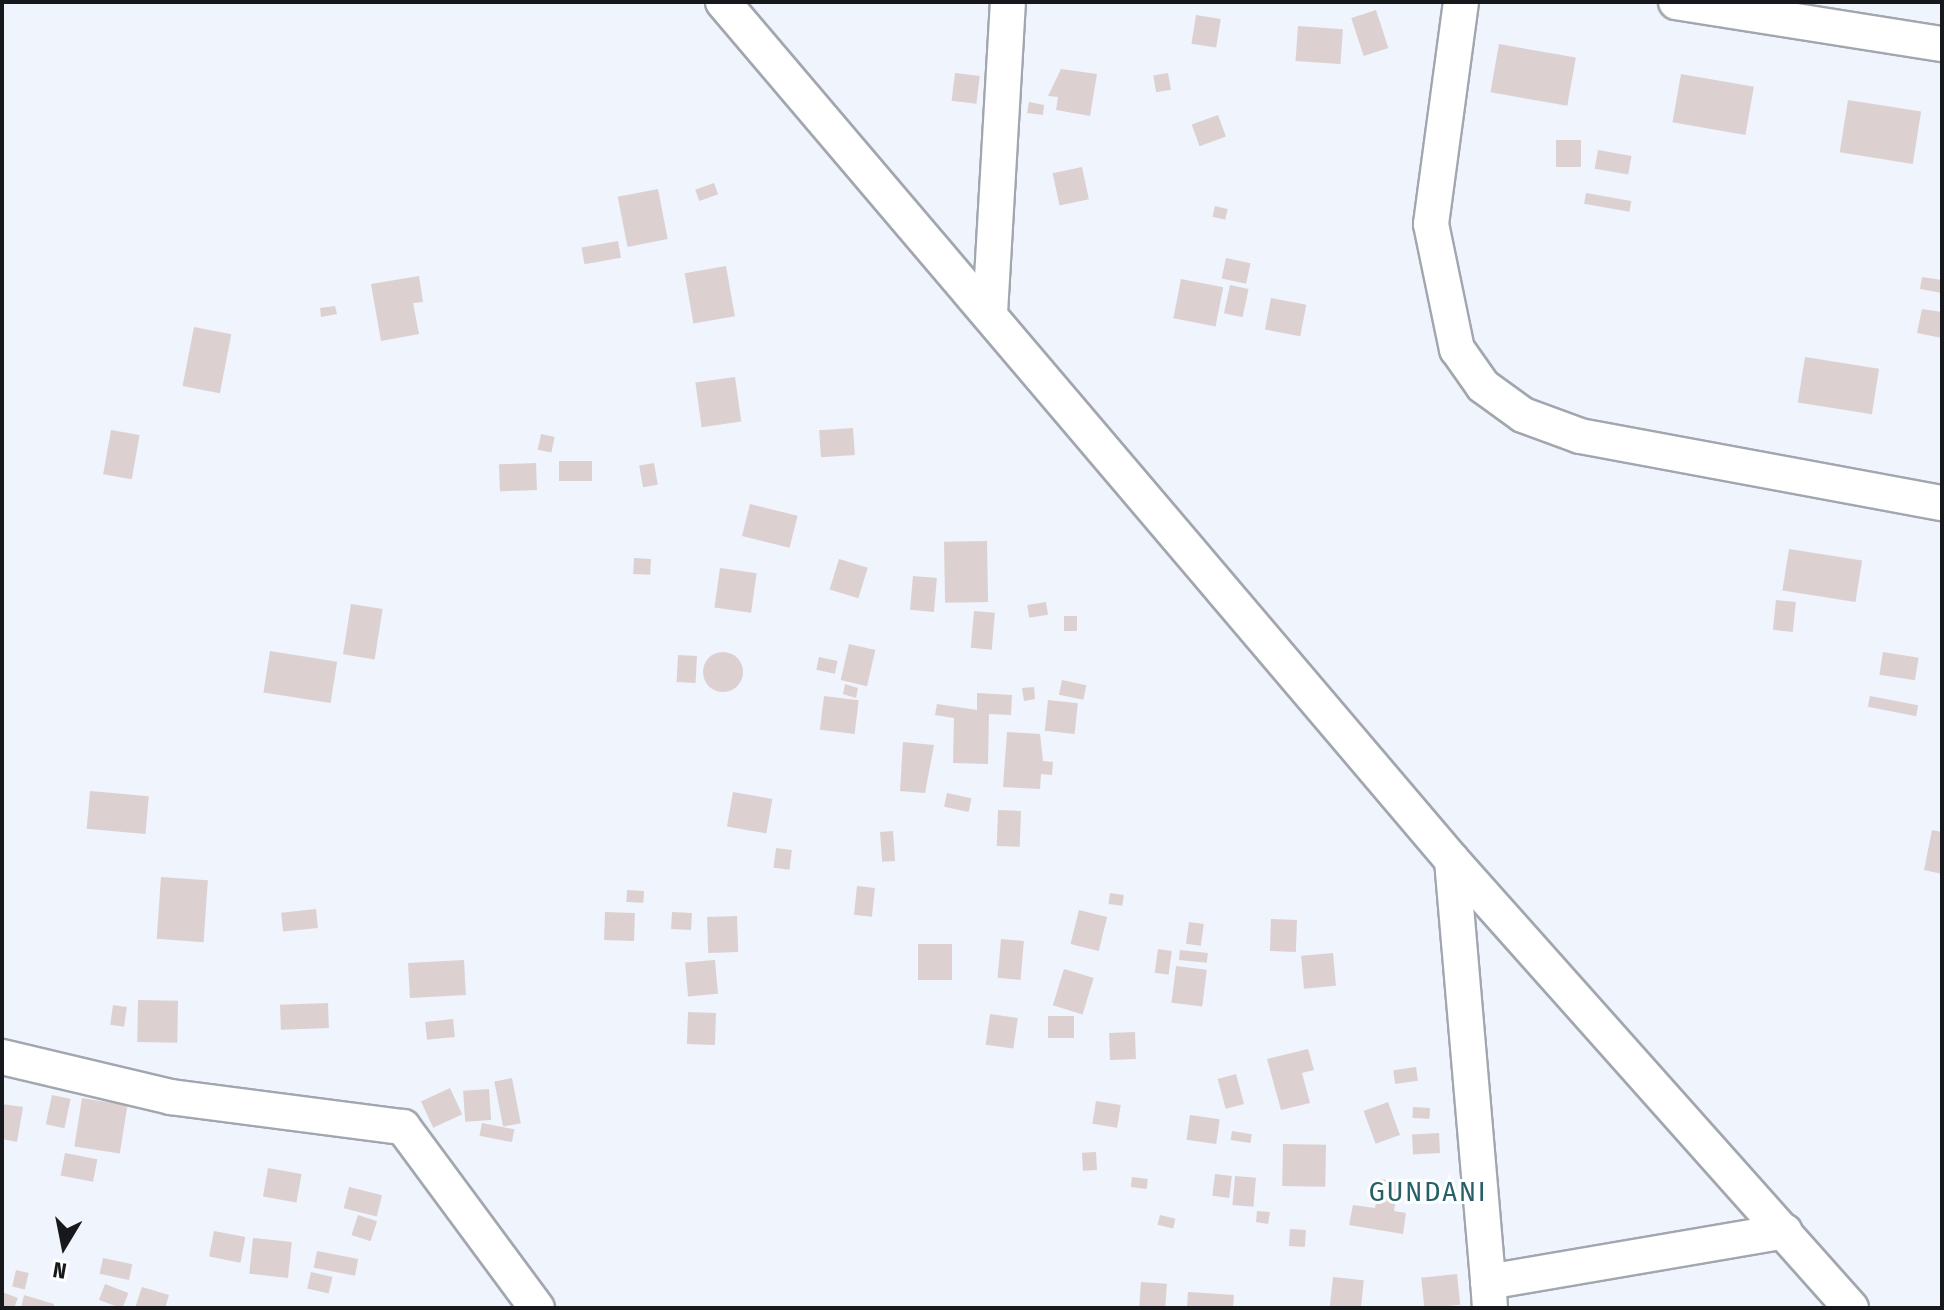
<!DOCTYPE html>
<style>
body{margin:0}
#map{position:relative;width:1944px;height:1310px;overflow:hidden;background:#eff4fd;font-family:"Fira Sans Condensed",sans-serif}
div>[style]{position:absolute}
.building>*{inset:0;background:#dcd1d0;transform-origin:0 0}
.round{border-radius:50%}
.roads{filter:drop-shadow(2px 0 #a2a7af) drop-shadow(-2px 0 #a2a7af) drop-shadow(0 2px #a2a7af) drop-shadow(0 -2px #a2a7af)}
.minor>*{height:34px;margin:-17px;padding:0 17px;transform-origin:17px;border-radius:17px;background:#fff}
span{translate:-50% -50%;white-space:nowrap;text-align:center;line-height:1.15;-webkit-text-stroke:6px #fff;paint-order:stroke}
.quarter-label{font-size:28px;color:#276068;letter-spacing:2px}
.frame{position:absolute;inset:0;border:4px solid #17181b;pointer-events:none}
.north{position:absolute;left:24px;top:1206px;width:80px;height:80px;-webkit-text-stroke:6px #fff;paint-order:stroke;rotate:190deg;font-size:22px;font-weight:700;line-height:32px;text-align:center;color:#17181b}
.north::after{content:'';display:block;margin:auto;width:28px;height:36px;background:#17181b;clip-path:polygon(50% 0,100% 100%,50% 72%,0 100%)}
</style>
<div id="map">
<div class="building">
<i style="left:1376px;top:10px;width:40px;height:26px;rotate:72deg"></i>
<i style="left:1196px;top:15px;width:25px;height:29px;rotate:9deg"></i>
<i style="left:1298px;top:26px;width:45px;height:35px;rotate:4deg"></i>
<i style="left:1499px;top:44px;width:78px;height:49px;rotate:10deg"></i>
<i style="clip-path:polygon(1061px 69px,1097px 74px,1090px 116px,1056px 110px,1058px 97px,1048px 96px)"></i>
<i style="left:955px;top:73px;width:25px;height:28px;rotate:7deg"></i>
<i style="left:1168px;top:73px;width:17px;height:15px;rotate:80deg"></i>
<i style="left:1681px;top:74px;width:74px;height:49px;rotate:10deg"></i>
<i style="left:1848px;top:100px;width:74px;height:53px;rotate:9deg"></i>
<i style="clip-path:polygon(1029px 102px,1044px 105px,1043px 115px,1027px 113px)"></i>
<i style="left:1218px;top:115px;width:23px;height:28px;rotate:70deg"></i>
<i style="left:1556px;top:140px;width:25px;height:27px"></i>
<i style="left:1598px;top:150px;width:34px;height:19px;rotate:10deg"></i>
<i style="left:1082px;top:167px;width:33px;height:30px;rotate:78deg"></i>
<i style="left:714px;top:183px;width:12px;height:20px;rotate:70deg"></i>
<i style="left:658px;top:189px;width:51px;height:41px;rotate:79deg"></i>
<i style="left:1586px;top:193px;width:46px;height:11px;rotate:10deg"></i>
<i style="left:1215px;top:206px;width:13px;height:11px;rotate:13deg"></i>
<i style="left:618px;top:241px;width:17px;height:37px;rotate:80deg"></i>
<i style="left:1226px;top:258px;width:25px;height:21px;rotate:12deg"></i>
<i style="left:726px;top:266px;width:51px;height:42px;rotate:80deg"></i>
<i style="clip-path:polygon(419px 276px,423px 302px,413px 303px,419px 334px,381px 341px,371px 284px)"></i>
<i style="clip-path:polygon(1922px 277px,1942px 280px,1942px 293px,1920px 289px)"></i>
<i style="left:1181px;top:279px;width:43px;height:40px;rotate:11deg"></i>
<i style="left:1230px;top:285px;width:19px;height:29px;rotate:12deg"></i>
<i style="left:1271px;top:298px;width:36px;height:32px;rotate:11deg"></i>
<i style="clip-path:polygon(335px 306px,337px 314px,321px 317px,320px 308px)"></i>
<i style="clip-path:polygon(1922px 309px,1942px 312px,1942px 338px,1917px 333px)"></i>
<i style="left:194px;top:327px;width:38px;height:60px;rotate:11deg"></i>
<i style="left:1805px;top:357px;width:75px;height:46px;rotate:9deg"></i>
<i style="left:735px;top:377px;width:45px;height:40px;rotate:82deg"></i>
<i style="left:853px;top:428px;width:27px;height:34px;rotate:86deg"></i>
<i style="left:111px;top:430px;width:29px;height:45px;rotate:10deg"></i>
<i style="left:541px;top:434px;width:14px;height:16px;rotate:12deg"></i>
<i style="left:592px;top:461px;width:20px;height:33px;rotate:90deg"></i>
<i style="left:536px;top:463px;width:27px;height:37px;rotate:88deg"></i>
<i style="left:654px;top:463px;width:22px;height:15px;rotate:80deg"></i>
<i style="left:750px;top:504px;width:49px;height:33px;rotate:14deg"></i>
<i style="left:987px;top:541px;width:61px;height:43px;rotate:89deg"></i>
<i style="left:1789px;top:549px;width:74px;height:42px;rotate:9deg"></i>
<i style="left:634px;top:558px;width:17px;height:16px;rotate:3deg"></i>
<i style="left:839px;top:559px;width:30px;height:32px;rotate:17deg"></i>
<i style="left:720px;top:568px;width:37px;height:40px;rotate:8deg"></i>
<i style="left:913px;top:576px;width:24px;height:34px;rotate:5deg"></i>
<i style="left:1776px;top:600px;width:20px;height:30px;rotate:6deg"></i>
<i style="left:1046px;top:602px;width:13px;height:19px;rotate:81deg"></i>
<i style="left:351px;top:604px;width:32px;height:51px;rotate:9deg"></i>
<i style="left:974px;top:611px;width:21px;height:37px;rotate:5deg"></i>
<i style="left:1064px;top:616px;width:13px;height:15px"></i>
<i style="left:849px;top:644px;width:27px;height:37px;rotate:13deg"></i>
<i style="left:270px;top:651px;width:68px;height:42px;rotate:9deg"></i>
<i style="left:1883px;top:652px;width:36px;height:23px;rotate:9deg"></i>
<i class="round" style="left:703px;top:652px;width:40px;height:40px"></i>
<i style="left:678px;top:655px;width:19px;height:27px;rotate:3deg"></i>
<i style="left:819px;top:657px;width:19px;height:13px;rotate:12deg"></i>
<i style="left:1062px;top:680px;width:25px;height:15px;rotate:12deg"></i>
<i style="clip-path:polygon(845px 684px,858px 688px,856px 698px,843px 694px)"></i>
<i style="clip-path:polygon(1034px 687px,1035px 699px,1024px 701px,1022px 688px)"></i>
<i style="clip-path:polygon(977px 693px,1012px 695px,1011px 715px,989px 714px,988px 764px,953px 763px,954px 718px,935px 715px,937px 704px,977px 710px)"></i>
<i style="left:824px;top:696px;width:35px;height:34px;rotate:7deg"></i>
<i style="left:1870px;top:696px;width:49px;height:11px;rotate:11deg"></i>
<i style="left:1048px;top:700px;width:30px;height:31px;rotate:6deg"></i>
<i style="clip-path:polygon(1007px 732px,1040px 734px,1043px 761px,1053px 762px,1052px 775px,1041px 774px,1040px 789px,1003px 787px)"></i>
<i style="clip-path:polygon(903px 742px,934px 745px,925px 793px,900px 791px)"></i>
<i style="left:90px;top:791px;width:59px;height:38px;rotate:5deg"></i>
<i style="left:733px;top:792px;width:40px;height:35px;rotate:10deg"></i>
<i style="left:947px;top:793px;width:25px;height:14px;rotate:12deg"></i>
<i style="left:998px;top:810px;width:23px;height:36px;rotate:2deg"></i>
<i style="clip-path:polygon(1932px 830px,1942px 832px,1942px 874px,1924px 870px)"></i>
<i style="left:893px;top:831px;width:30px;height:13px;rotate:86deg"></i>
<i style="left:776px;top:848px;width:16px;height:20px;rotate:7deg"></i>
<i style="left:161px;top:877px;width:47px;height:62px;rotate:4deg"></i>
<i style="left:857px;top:886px;width:18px;height:29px;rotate:6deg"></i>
<i style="left:627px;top:890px;width:17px;height:12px;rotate:3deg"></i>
<i style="left:1110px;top:893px;width:14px;height:11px;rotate:8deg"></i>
<i style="left:316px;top:909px;width:19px;height:35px;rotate:84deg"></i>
<i style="left:1079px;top:910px;width:29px;height:35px;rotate:14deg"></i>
<i style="left:605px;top:912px;width:30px;height:28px;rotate:2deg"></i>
<i style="left:672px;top:912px;width:20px;height:17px;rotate:3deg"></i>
<i style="left:737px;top:916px;width:36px;height:30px;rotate:88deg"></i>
<i style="left:1271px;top:919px;width:26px;height:32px;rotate:2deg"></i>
<i style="left:1189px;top:922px;width:15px;height:22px;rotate:8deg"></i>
<i style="left:1001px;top:939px;width:23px;height:39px;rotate:5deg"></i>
<i style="left:918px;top:944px;width:34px;height:36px"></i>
<i style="left:1158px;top:949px;width:14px;height:24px;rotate:8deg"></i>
<i style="left:1180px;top:950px;width:28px;height:10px;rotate:6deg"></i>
<i style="left:1333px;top:953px;width:33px;height:32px;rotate:85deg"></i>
<i style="left:464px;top:960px;width:35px;height:56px;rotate:87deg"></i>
<i style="left:715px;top:960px;width:34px;height:30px;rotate:85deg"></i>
<i style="left:1176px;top:966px;width:31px;height:37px;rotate:7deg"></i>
<i style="left:1064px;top:969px;width:31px;height:38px;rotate:17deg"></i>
<i style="left:138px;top:1000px;width:40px;height:42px;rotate:1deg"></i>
<i style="left:328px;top:1003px;width:25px;height:48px;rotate:88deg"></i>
<i style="left:113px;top:1005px;width:14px;height:20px;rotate:8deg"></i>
<i style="left:688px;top:1012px;width:28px;height:32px;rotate:2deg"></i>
<i style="left:990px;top:1014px;width:28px;height:31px;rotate:8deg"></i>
<i style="left:1048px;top:1016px;width:26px;height:22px"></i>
<i style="left:453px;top:1019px;width:18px;height:28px;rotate:84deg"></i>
<i style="left:1135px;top:1032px;width:27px;height:26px;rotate:88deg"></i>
<i style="clip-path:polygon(1308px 1049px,1314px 1070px,1302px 1073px,1310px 1103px,1281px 1110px,1267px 1059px)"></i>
<i style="left:1416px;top:1067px;width:14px;height:23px;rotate:82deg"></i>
<i style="left:1236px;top:1074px;width:31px;height:19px;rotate:75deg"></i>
<i style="left:512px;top:1078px;width:46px;height:18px;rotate:79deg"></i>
<i style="left:450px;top:1088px;width:29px;height:32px;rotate:65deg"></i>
<i style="left:489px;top:1089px;width:31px;height:26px;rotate:86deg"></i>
<i style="left:52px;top:1095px;width:19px;height:30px;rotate:12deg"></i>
<i style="left:82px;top:1098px;width:46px;height:49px;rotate:9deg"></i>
<i style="left:1096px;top:1101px;width:25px;height:23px;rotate:9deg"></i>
<i style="left:1388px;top:1102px;width:35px;height:26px;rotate:70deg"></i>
<i style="clip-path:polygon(2px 1104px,23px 1107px,17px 1142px,2px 1139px)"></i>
<i style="left:1413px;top:1107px;width:17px;height:11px;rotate:3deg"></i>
<i style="left:1190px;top:1115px;width:30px;height:25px;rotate:8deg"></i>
<i style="left:482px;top:1123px;width:33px;height:13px;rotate:11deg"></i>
<i style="left:1232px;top:1131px;width:20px;height:9px;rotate:9deg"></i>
<i style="left:1439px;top:1133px;width:20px;height:27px;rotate:87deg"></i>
<i style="left:1283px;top:1144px;width:43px;height:42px;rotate:1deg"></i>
<i style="left:1096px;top:1152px;width:18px;height:14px;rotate:87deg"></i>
<i style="left:65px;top:1153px;width:33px;height:23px;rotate:11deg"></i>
<i style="left:268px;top:1168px;width:34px;height:29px;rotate:10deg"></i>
<i style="left:1215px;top:1174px;width:17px;height:22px;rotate:7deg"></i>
<i style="left:1235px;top:1176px;width:21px;height:29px;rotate:5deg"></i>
<i style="left:1132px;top:1177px;width:16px;height:10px;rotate:7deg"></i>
<i style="clip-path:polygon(1380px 1179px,1399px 1182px,1394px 1211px,1406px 1213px,1403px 1234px,1349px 1225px,1353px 1205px,1375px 1208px)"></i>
<i style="left:349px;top:1187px;width:34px;height:22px;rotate:14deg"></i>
<i style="clip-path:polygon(1257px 1211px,1270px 1212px,1268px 1224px,1256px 1222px)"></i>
<i style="left:358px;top:1215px;width:20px;height:21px;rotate:18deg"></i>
<i style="left:1160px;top:1215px;width:16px;height:10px;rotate:14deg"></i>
<i style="left:1290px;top:1229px;width:16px;height:17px;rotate:4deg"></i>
<i style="left:214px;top:1231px;width:32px;height:26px;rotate:11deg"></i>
<i style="left:253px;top:1238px;width:39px;height:36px;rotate:6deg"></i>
<i style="left:317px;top:1251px;width:42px;height:17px;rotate:11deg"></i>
<i style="left:103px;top:1258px;width:30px;height:16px;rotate:12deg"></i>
<i style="left:16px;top:1270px;width:13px;height:17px;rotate:13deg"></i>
<i style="left:311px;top:1272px;width:22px;height:17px;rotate:13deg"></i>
<i style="left:1457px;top:1274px;width:31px;height:36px;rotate:84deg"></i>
<i style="left:1333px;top:1277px;width:31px;height:31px;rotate:6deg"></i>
<i style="left:1141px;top:1282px;width:26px;height:26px;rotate:4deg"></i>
<i style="left:105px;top:1284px;width:25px;height:17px;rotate:21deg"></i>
<i style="clip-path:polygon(142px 1287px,169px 1295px,165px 1308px,135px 1308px)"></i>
<i style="clip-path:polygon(2px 1292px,18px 1298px,14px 1308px,2px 1308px)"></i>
<i style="clip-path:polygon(1188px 1292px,1234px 1295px,1233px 1308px,1187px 1308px)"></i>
<i style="clip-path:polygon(24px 1295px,54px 1304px,53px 1308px,21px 1308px)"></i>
</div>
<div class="roads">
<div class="minor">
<i style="left:723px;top:2px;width:1126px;rotate:49.65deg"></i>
<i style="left:1452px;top:860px;width:600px;rotate:48.31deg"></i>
<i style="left:1461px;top:2px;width:224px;rotate:97.7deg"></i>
<i style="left:1431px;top:224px;width:128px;rotate:78.3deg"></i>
<i style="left:1457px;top:349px;width:45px;rotate:54.9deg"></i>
<i style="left:1483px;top:386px;width:49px;rotate:35.9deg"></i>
<i style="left:1523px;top:415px;width:61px;rotate:20.2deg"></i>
<i style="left:1580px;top:436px;width:368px;rotate:10.5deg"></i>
<i style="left:1676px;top:2px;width:269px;rotate:9deg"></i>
<i style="left:990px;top:313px;width:312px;rotate:-86.7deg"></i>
<i style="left:1452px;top:860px;width:424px;rotate:85.1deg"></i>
<i style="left:2px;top:1057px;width:174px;rotate:13.3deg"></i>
<i style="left:171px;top:1097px;width:234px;rotate:7.4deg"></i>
<i style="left:403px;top:1127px;width:225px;rotate:53.5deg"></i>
<i style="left:1490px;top:1308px;width:26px;rotate:-94deg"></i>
<i style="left:1488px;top:1282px;width:301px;rotate:-9.7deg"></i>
</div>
</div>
<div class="quarter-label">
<span style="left:1428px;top:1192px">GUNDANI</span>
</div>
<div class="frame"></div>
<div class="north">N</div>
</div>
